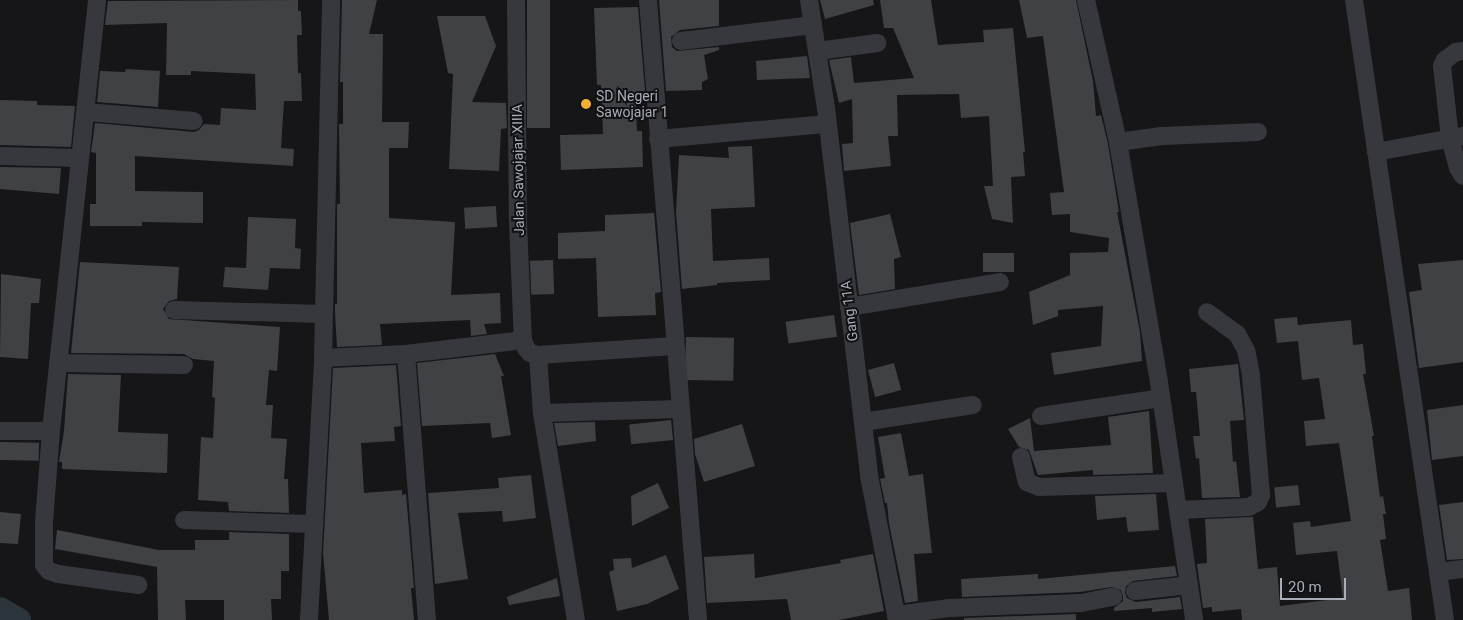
<!DOCTYPE html>
<style>
body{margin:0}
#map{position:relative;width:1463px;height:620px;overflow:hidden;background:#161618;font-family:Roboto,sans-serif}
div>[style]{position:absolute}
.canal>*{height:24px;margin:-12px;padding:0 12px;transform-origin:12px;border-radius:12px;background:#2c353c}
.building>*{inset:0;background:#404145;transform-origin:0 0}
.street>*{height:18px;margin:-9px;padding:0 9px;transform-origin:9px;border-radius:9px;background:#37383d}
.dots>*{width:14px;height:14px;translate:-50% -50%;box-sizing:border-box;border:2px solid #111113;border-radius:50%}
span{translate:-50% -50%;white-space:nowrap;text-align:center;line-height:1.15;-webkit-text-stroke:4px #111113;paint-order:stroke}
.poi-label{font-size:14px;color:#a8adb8}
.left{translate:0 -50%;text-align:left}
.street-label{font-size:14px;color:#a8adb8}
.scale{position:absolute;left:1280px;top:578px;width:66px;height:22px;box-sizing:border-box;border:2px solid #a8adb8;border-top:0;padding-left:6px;font-size:15px;line-height:18px;white-space:nowrap;color:#a8adb8;-webkit-text-stroke:4px #111113;paint-order:stroke}
</style>
<div id="map">
<div class="canal">
<i style="left:0;top:609px;width:22px;rotate:30deg"></i>
</div>
<div class="building">
<i style="clip-path:polygon(298px 0,298px 11px,301px 11px,302px 35px,297px 35px,298px 73px,301px 73px,302px 101px,284px 101px,281px 148px,294px 149px,293px 166px,135px 156px,135px 191px,203px 192px,203px 223px,142px 222px,142px 226px,90px 226px,90px 204px,96px 204px,96px 153px,91px 152px,95px 123px,194px 132px,199px 130px,204px 124px,220px 125px,221px 108px,256px 110px,255px 74px,191px 71px,191px 75px,166px 75px,167px 23px,105px 25px,108px 1px)"></i>
<i style="clip-path:polygon(342px 0,377px 0,369px 34px,383px 34px,382px 122px,409px 122px,408px 148px,389px 148px,389px 218px,455px 222px,451px 295px,500px 293px,501px 323px,484px 324px,487px 334px,471px 336px,470px 320px,380px 324px,382px 345px,337px 347px,335px 313px,335px 304px,337px 304px,337px 204px,340px 204px,339px 124px,343px 124px,343px 82px,340px 82px)"></i>
<i style="left:527px;top:0;width:23px;height:128px"></i>
<i style="clip-path:polygon(659px 0,719px 0,719px 26px,680px 30px,671px 37px,672px 47px,677px 51px,719px 47px,719px 50px,704px 55px,708px 79px,702px 82px,702px 90px,666px 91px)"></i>
<i style="clip-path:polygon(820px 0,873px 0,874px 5px,825px 19px)"></i>
<i style="clip-path:polygon(880px 0,931px 0,938px 45px,984px 42px,983px 30px,1013px 28px,1025px 152px,1023px 152px,1025px 176px,1011px 177px,1013px 223px,992px 219px,984px 186px,993px 186px,989px 116px,961px 118px,959px 94px,897px 95px,898px 136px,888px 136px,891px 166px,844px 171px,842px 144px,853px 143px,852px 99px,839px 103px,829px 60px,851px 57px,854px 83px,914px 78px,893px 28px,884px 28px)"></i>
<i style="clip-path:polygon(1019px 0,1076px 0,1093px 81px,1096px 116px,1101px 115px,1108px 144px,1119px 212px,1117px 212px,1140px 332px,1142px 361px,1054px 375px,1051px 353px,1101px 346px,1103px 306px,1058px 310px,1058px 316px,1033px 325px,1029px 292px,1070px 275px,1070px 253px,1108px 252px,1109px 238px,1070px 232px,1070px 214px,1052px 215px,1050px 193px,1064px 192px,1043px 36px,1027px 38px)"></i>
<i style="clip-path:polygon(638px 7px,645px 91px,635px 92px,637px 131px,642px 131px,643px 167px,561px 170px,560px 135px,603px 134px,601px 85px,597px 85px,594px 8px)"></i>
<i style="clip-path:polygon(437px 16px,485px 16px,496px 46px,472px 102px,506px 103px,507px 128px,501px 129px,499px 171px,449px 169px,453px 74px,448px 73px)"></i>
<i style="clip-path:polygon(807px 56px,810px 78px,757px 80px,756px 61px)"></i>
<i style="clip-path:polygon(126px 69px,160px 71px,158px 107px,97px 102px,100px 71px,125px 72px)"></i>
<i style="clip-path:polygon(0 100px,37px 101px,37px 105px,75px 106px,71px 147px,0 145px)"></i>
<i style="clip-path:polygon(752px 146px,755px 207px,711px 209px,713px 261px,769px 258px,770px 280px,717px 283px,717px 285px,682px 289px,676px 212px,679px 155px,729px 158px,728px 147px)"></i>
<i style="clip-path:polygon(0 167px,61px 168px,59px 194px,0 189px)"></i>
<i style="left:496px;top:206px;width:21px;height:32px;rotate:87deg"></i>
<i style="clip-path:polygon(654px 213px,661px 292px,655px 293px,656px 315px,598px 317px,596px 258px,558px 259px,558px 233px,605px 231px,605px 215px)"></i>
<i style="clip-path:polygon(890px 214px,901px 257px,894px 259px,895px 289px,859px 295px,850px 223px)"></i>
<i style="clip-path:polygon(248px 217px,296px 219px,295px 248px,301px 249px,300px 269px,270px 268px,268px 290px,223px 287px,225px 267px,246px 268px)"></i>
<i style="left:983px;top:253px;width:31px;height:19px"></i>
<i style="left:553px;top:260px;width:34px;height:23px;rotate:88deg"></i>
<i style="clip-path:polygon(1463px 260px,1463px 362px,1419px 368px,1409px 292px,1422px 290px,1418px 264px)"></i>
<i style="clip-path:polygon(80px 262px,179px 267px,177px 299px,169px 301px,163px 309px,169px 319px,280px 327px,277px 371px,269px 370px,266px 405px,273px 405px,271px 438px,287px 439px,284px 479px,288px 479px,289px 513px,229px 511px,228px 502px,198px 500px,201px 437px,213px 438px,215px 398px,212px 397px,214px 361px,193px 359px,184px 354px,71px 353px)"></i>
<i style="clip-path:polygon(1px 274px,41px 279px,39px 303px,31px 303px,28px 359px,0 357px)"></i>
<i style="left:834px;top:315px;width:22px;height:49px;rotate:82deg"></i>
<i style="clip-path:polygon(1297px 317px,1298px 325px,1351px 320px,1353px 345px,1363px 344px,1366px 374px,1363px 374px,1374px 436px,1372px 436px,1380px 497px,1383px 496px,1386px 514px,1383px 514px,1386px 539px,1380px 540px,1388px 591px,1409px 588px,1412px 620px,1242px 620px,1241px 609px,1212px 612px,1212px 607px,1203px 608px,1197px 564px,1207px 563px,1205px 519px,1253px 517px,1258px 569px,1277px 567px,1280px 606px,1343px 598px,1337px 551px,1296px 555px,1293px 523px,1310px 521px,1311px 527px,1351px 521px,1339px 443px,1306px 446px,1304px 421px,1325px 419px,1319px 378px,1302px 380px,1298px 341px,1277px 343px,1274px 319px)"></i>
<i style="left:686px;top:337px;width:48px;height:43px;rotate:1deg"></i>
<i style="clip-path:polygon(495px 354px,504px 376px,501px 376px,511px 435px,492px 438px,490px 423px,422px 426px,417px 363px)"></i>
<i style="left:894px;top:363px;width:28px;height:27px;rotate:75deg"></i>
<i style="clip-path:polygon(1238px 364px,1244px 420px,1230px 421px,1233px 462px,1236px 461px,1240px 497px,1202px 498px,1199px 458px,1196px 459px,1193px 436px,1200px 436px,1196px 392px,1191px 392px,1189px 369px)"></i>
<i style="clip-path:polygon(396px 365px,401px 426px,394px 427px,395px 441px,361px 443px,364px 493px,402px 490px,402px 495px,406px 494px,414px 588px,411px 588px,414px 620px,329px 620px,323px 553px,333px 368px)"></i>
<i style="clip-path:polygon(68px 374px,121px 375px,118px 432px,168px 434px,167px 473px,62px 469px,62px 462px,59px 462px,64px 431px)"></i>
<i style="clip-path:polygon(1463px 405px,1463px 456px,1432px 460px,1427px 410px)"></i>
<i style="clip-path:polygon(1149px 411px,1153px 473px,1093px 475px,1093px 470px,1038px 475px,1029px 450px,1019px 447px,1008px 429px,1030px 418px,1034px 451px,1111px 445px,1108px 417px)"></i>
<i style="left:671px;top:420px;width:20px;height:42px;rotate:84deg"></i>
<i style="clip-path:polygon(595px 422px,596px 441px,558px 446px,554px 423px)"></i>
<i style="clip-path:polygon(742px 424px,755px 466px,704px 482px,695px 454px,694px 439px)"></i>
<i style="clip-path:polygon(901px 433px,909px 476px,923px 474px,932px 553px,914px 554px,918px 601px,905px 603px,889px 523px,887px 503px,885px 503px,880px 479px,885px 478px,878px 437px)"></i>
<i style="left:0;top:442px;width:39px;height:18px;rotate:1deg"></i>
<i style="clip-path:polygon(531px 475px,536px 518px,503px 522px,502px 511px,458px 513px,468px 579px,435px 584px,428px 493px,499px 488px,498px 478px)"></i>
<i style="clip-path:polygon(658px 483px,669px 508px,632px 526px,631px 496px)"></i>
<i style="left:1298px;top:485px;width:20px;height:24px;rotate:84deg"></i>
<i style="clip-path:polygon(1156px 494px,1159px 530px,1128px 532px,1126px 517px,1097px 520px,1095px 496px)"></i>
<i style="clip-path:polygon(1463px 502px,1463px 559px,1447px 560px,1439px 505px)"></i>
<i style="clip-path:polygon(0 512px,21px 514px,18px 544px,0 543px)"></i>
<i style="clip-path:polygon(57px 530px,159px 550px,195px 550px,195px 540px,229px 540px,229px 532px,289px 534px,289px 571px,281px 571px,281px 599px,271px 599px,272px 620px,224px 620px,224px 600px,185px 600px,186px 620px,158px 620px,157px 567px,55px 549px)"></i>
<i style="clip-path:polygon(754px 554px,755px 578px,841px 563px,840px 560px,873px 554px,884px 611px,839px 620px,791px 620px,787px 599px,707px 603px,704px 557px)"></i>
<i style="clip-path:polygon(666px 555px,679px 589px,647px 604px,617px 611px,609px 572px,614px 570px,613px 559px,631px 558px,632px 568px)"></i>
<i style="clip-path:polygon(1175px 566px,1177px 576px,1133px 581px,1126px 586px,1125px 593px,1127px 598px,1136px 602px,1180px 597px,1182px 609px,1152px 612px,1152px 608px,1114px 611px,1114px 608px,1123px 601px,1123px 596px,1121px 590px,1112px 587px,1080px 592px,962px 597px,961px 579px,1038px 574px,1038px 579px)"></i>
<i style="clip-path:polygon(557px 578px,560px 596px,509px 605px,507px 597px)"></i>
<i style="clip-path:polygon(1076px 614px,1076px 620px,964px 620px,964px 618px)"></i>
</div>
<div class="street">
<i style="left:516px;top:0;width:223px;rotate:89.5deg"></i>
<i style="left:518px;top:223px;width:117px;rotate:87.6deg"></i>
<i style="left:523px;top:340px;width:9px;rotate:69deg"></i>
<i style="left:526px;top:348px;width:6px;rotate:51deg"></i>
<i style="left:530px;top:353px;width:8px;rotate:14deg"></i>
<i style="left:538px;top:355px;width:136px;rotate:-3.8deg"></i>
<i style="left:648px;top:0;width:622px;rotate:85.39deg"></i>
<i style="left:809px;top:0;width:109px;rotate:81.1deg"></i>
<i style="left:826px;top:108px;width:376px;rotate:83.3deg"></i>
<i style="left:870px;top:481px;width:142px;rotate:79deg"></i>
<i style="left:1086px;top:0;width:146px;rotate:77.3deg"></i>
<i style="left:1118px;top:142px;width:243px;rotate:80.3deg"></i>
<i style="left:1159px;top:382px;width:241px;rotate:81.6deg"></i>
<i style="left:1354px;top:0;width:627px;rotate:81.65deg"></i>
<i style="left:681px;top:41px;width:133px;rotate:-6.9deg"></i>
<i style="left:818px;top:51px;width:60px;rotate:-7.7deg"></i>
<i style="left:1463px;top:51px;width:7px;rotate:172deg"></i>
<i style="left:1456px;top:52px;width:14px;rotate:144deg"></i>
<i style="left:1445px;top:60px;width:7px;rotate:117deg"></i>
<i style="left:1442px;top:66px;width:72px;rotate:83.7deg"></i>
<i style="left:1450px;top:138px;width:31px;rotate:75deg"></i>
<i style="left:1458px;top:168px;width:9px;rotate:58deg"></i>
<i style="left:87px;top:112px;width:107px;rotate:4.8deg"></i>
<i style="left:658px;top:139px;width:170px;rotate:-5.1deg"></i>
<i style="left:1118px;top:142px;width:44px;rotate:-7.8deg"></i>
<i style="left:1162px;top:136px;width:96px;rotate:-2.4deg"></i>
<i style="left:1376px;top:152px;width:88px;rotate:-10.4deg"></i>
<i style="left:0;top:156px;width:80px;rotate:1.4deg"></i>
<i style="left:849px;top:307px;width:153px;rotate:-9.4deg"></i>
<i style="left:174px;top:310px;width:149px;rotate:1.5deg"></i>
<i style="left:406px;top:354px;width:267px;rotate:85.5deg"></i>
<i style="left:538px;top:355px;width:58px;rotate:86.1deg"></i>
<i style="left:542px;top:413px;width:210px;rotate:80.7deg"></i>
<i style="left:323px;top:358px;width:83px;rotate:-2.8deg"></i>
<i style="left:406px;top:354px;width:118px;rotate:-6.8deg"></i>
<i style="left:58px;top:363px;width:126px;rotate:0.9deg"></i>
<i style="left:542px;top:413px;width:138px;rotate:-1.7deg"></i>
<i style="left:1041px;top:416px;width:121px;rotate:-8.5deg"></i>
<i style="left:863px;top:422px;width:111px;rotate:-8.8deg"></i>
<i style="left:0;top:431px;width:51px"></i>
<i style="left:51px;top:431px;width:433px;rotate:-83.9deg"></i>
<i style="left:51px;top:431px;width:92px;rotate:94.4deg"></i>
<i style="left:44px;top:523px;width:42px;rotate:90deg"></i>
<i style="left:44px;top:565px;width:8px;rotate:50deg"></i>
<i style="left:49px;top:571px;width:9px;rotate:18deg"></i>
<i style="left:58px;top:574px;width:81px;rotate:7.8deg"></i>
<i style="left:1021px;top:457px;width:26px;rotate:77deg"></i>
<i style="left:1027px;top:482px;width:13px;rotate:23deg"></i>
<i style="left:1039px;top:487px;width:135px;rotate:-1.7deg"></i>
<i style="left:1178px;top:510px;width:71px;rotate:-2.4deg"></i>
<i style="left:1249px;top:507px;width:10px;rotate:-29deg"></i>
<i style="left:1258px;top:502px;width:8px;rotate:-67deg"></i>
<i style="left:1261px;top:495px;width:120px;rotate:-94.8deg"></i>
<i style="left:1251px;top:375px;width:25px;rotate:-101deg"></i>
<i style="left:1246px;top:350px;width:18px;rotate:-119deg"></i>
<i style="left:1237px;top:334px;width:37px;rotate:-144deg"></i>
<i style="left:184px;top:520px;width:129px;rotate:1.8deg"></i>
<i style="left:1438px;top:572px;width:25px;rotate:-7deg"></i>
<i style="left:1135px;top:591px;width:54px;rotate:-6.3deg"></i>
<i style="left:896px;top:615px;width:53px;rotate:-7.5deg"></i>
<i style="left:949px;top:608px;width:132px;rotate:-2.2deg"></i>
<i style="left:1081px;top:603px;width:33px;rotate:-11deg"></i>
<i style="left:309px;top:620px;width:262px;rotate:-86.9deg"></i>
<i style="left:323px;top:358px;width:358px;rotate:-88.7deg"></i>
</div>
<div class="dots">
<i style="left:586px;top:104px;background:#f2b134"></i>
</div>
<div class="poi-label">
<span class="left" style="left:596px;top:104px">SD Negeri<br>Sawojajar 1</span>
</div>
<div class="street-label">
<span style="left:518px;top:170px;rotate:-91deg">Jalan Sawojajar XIIIA</span>
<span style="left:849px;top:311px;rotate:-97deg">Gang 11A</span>
</div>
<div class="scale">20 m</div>
</div>
